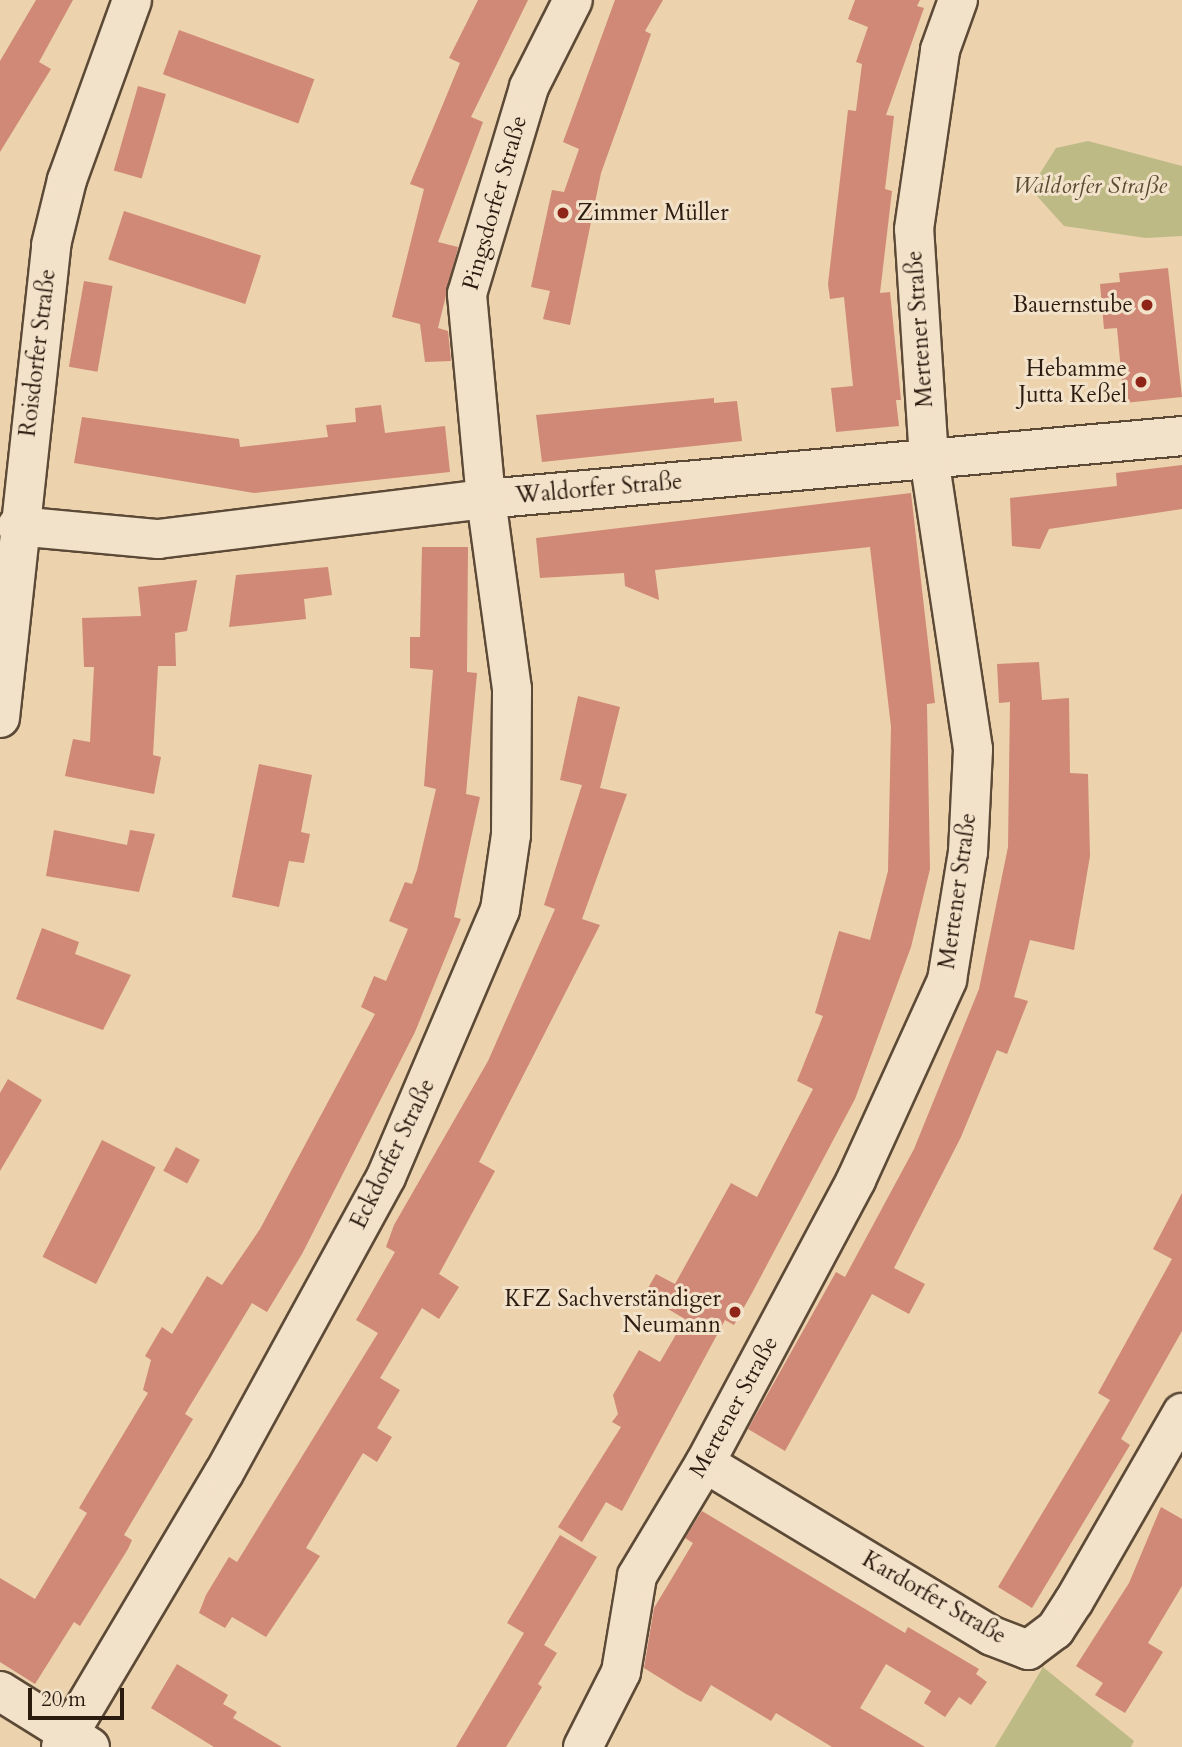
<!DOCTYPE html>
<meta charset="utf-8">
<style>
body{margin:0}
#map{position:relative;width:1182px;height:1747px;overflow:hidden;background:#ecd2ad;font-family:Cardo,serif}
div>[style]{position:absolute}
.green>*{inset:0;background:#bdba86}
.building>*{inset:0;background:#cf8976;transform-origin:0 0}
.roads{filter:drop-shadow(2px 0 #5c4a37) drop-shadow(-2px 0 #5c4a37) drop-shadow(0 2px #5c4a37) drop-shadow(0 -2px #5c4a37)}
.minor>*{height:38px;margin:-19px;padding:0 19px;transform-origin:19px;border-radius:19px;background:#f3e2ca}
.dots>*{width:19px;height:19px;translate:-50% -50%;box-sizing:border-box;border:4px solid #f3e2ca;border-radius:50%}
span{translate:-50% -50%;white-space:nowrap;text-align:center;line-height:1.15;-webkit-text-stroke:6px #f3e2ca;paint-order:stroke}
.park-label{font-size:23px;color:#584b33;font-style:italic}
.street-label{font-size:23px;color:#2c1c10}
.poi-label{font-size:23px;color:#2c1c10}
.left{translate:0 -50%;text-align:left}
.right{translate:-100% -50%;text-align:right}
.scale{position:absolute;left:28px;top:1688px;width:96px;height:32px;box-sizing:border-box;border:4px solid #2c1c10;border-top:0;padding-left:9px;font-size:21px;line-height:24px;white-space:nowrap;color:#2c1c10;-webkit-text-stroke:5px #f3e2ca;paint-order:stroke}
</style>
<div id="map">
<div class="green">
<i style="clip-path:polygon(1088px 141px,1182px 166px,1182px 236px,1146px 238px,1064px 226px,1037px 196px,1039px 175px,1056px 148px)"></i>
<i style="clip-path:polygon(1043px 1667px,1134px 1741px,1131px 1747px,995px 1747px)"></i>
</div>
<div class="building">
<i style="clip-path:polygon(36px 0,73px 0,39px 62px,51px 69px,0 152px,0 61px)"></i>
<i style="clip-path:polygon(478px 0,528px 0,471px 117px,483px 122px,438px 242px,458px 247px,438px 328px,448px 331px,451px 361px,425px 362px,420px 324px,392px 317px,424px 189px,410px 184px,460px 63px,449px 58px)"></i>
<i style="clip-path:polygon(615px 0,663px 0,645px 31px,651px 34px,601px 173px,570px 325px,543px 319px,550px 291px,531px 287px,552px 190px,564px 192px,579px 149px,563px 142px)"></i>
<i style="clip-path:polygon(855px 0,920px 0,917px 6px,924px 8px,886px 115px,894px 116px,885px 189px,892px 191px,880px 293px,890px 292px,901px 400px,896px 400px,899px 426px,836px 432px,831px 388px,853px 386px,844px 297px,830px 299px,828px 284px,848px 110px,856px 111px,862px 64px,856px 62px,868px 27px,848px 19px)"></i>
<i style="left:179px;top:30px;width:144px;height:47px;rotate:20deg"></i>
<i style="left:138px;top:86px;width:29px;height:88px;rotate:16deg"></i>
<i style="left:124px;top:211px;width:144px;height:51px;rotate:18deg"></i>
<i style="clip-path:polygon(1168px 268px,1182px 397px,1124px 403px,1117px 328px,1104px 329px,1100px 284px,1120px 282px,1119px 273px)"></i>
<i style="left:84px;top:281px;width:29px;height:87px;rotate:10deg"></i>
<i style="clip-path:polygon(714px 398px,714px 403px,737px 401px,742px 441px,542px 462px,536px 415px)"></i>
<i style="clip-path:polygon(381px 405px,385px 433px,445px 426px,450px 472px,254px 493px,74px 463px,82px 417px,239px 439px,240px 447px,328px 437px,326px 425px,356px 422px,355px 408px)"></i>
<i style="clip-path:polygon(1182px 465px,1182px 509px,1049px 529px,1040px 549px,1012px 546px,1010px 498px,1117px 486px,1116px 473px)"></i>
<i style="clip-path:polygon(911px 493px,935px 703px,927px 704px,930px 869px,911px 947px,855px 1099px,752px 1293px,734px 1325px,725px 1320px,622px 1511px,606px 1502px,582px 1542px,558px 1527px,621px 1427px,612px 1422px,618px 1414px,613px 1395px,639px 1350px,660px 1362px,685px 1319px,644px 1295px,656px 1274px,675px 1284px,731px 1183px,757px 1197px,813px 1089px,797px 1081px,823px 1016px,815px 1013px,839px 931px,870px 940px,888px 871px,891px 727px,870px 547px,655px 570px,659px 600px,625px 586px,624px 573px,540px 578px,536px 538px)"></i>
<i style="clip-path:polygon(422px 547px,468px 547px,467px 672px,477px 673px,466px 794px,480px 797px,454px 917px,461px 919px,415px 1032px,302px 1254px,267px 1312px,252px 1303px,185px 1414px,193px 1419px,124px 1535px,132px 1540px,128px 1549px,80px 1626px,74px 1622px,35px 1684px,0 1662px,0 1578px,35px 1599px,87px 1513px,79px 1508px,148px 1393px,143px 1390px,151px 1360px,145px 1356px,162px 1327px,172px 1334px,207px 1276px,222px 1285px,260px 1229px,375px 1014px,361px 1007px,374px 976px,386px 981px,408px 929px,389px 921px,405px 882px,412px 884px,417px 870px,436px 789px,424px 786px,433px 670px,410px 668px,410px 637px,420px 637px)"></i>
<i style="clip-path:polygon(328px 567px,332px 595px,304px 599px,306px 619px,229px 627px,236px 575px)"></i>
<i style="clip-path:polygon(197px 580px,187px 631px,175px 633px,176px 666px,158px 666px,153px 755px,161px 757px,154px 794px,65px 776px,73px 739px,90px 742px,94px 667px,84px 667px,82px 618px,141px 616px,138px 587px)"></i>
<i style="clip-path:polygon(1039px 662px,1042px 700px,1069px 698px,1070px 773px,1088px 774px,1090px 856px,1074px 950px,1030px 940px,1014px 997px,1028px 1001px,1007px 1054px,997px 1050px,961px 1137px,894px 1268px,925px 1284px,909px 1314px,872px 1294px,785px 1451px,748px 1429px,836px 1272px,845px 1277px,914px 1149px,979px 989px,1008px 847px,1010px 702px,999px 703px,997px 664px)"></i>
<i style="clip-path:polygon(578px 696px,620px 707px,600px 788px,627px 794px,582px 919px,600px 925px,479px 1162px,495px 1171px,439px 1274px,459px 1287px,439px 1319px,422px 1308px,380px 1378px,400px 1390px,377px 1428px,392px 1437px,377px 1462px,363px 1453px,306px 1548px,320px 1556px,266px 1637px,232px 1617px,225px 1628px,199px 1613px,206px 1595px,229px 1557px,237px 1562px,378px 1333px,356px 1320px,395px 1252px,386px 1247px,394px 1225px,488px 1061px,555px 909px,544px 905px,582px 785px,560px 780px)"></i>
<i style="clip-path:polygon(259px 764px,312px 775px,301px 832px,310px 834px,304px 863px,289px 861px,279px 907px,232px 897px)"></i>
<i style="clip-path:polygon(54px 830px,127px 845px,130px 830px,155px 834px,139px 892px,46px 876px)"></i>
<i style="clip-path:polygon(42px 928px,79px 942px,75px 954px,131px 975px,103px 1030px,16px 999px)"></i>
<i style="clip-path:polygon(8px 1079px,42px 1100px,0 1171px,0 1093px)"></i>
<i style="left:102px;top:1140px;width:60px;height:131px;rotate:27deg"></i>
<i style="left:176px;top:1147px;width:27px;height:27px;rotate:28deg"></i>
<i style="clip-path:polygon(1182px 1193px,1182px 1331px,1121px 1439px,1130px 1445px,1032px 1608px,998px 1587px,1110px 1400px,1098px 1393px,1172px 1259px,1153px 1249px)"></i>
<i style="clip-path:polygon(1161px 1507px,1182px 1519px,1182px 1586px,1148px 1643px,1163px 1652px,1125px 1713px,1095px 1695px,1103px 1683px,1076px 1666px,1129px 1583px)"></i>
<i style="clip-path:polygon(702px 1511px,905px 1633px,908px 1627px,979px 1669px,976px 1674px,987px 1682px,971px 1705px,959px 1697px,945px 1717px,924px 1703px,931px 1691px,886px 1664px,860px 1708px,925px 1747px,832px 1747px,776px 1713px,771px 1721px,711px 1685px,701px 1702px,686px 1694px,644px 1668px,654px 1608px,693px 1543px,685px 1538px)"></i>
<i style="clip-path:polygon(560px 1535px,597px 1557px,544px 1645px,557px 1653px,538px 1684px,542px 1687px,506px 1747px,456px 1747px,524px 1633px,507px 1623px)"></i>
<i style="clip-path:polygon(177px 1664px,228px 1695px,223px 1704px,237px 1712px,233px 1718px,282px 1747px,214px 1747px,151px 1708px)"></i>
</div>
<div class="roads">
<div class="minor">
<i style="left:17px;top:526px;width:142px;rotate:5.3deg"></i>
<i style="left:158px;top:539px;width:330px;rotate:-7deg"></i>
<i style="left:486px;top:499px;width:699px;rotate:-5.17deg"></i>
<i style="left:0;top:718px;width:476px;rotate:-83.8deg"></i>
<i style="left:51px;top:245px;width:67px;rotate:-76.2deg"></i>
<i style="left:67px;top:180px;width:191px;rotate:-70.1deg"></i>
<i style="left:705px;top:1463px;width:335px;rotate:31.1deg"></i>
<i style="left:992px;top:1636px;width:39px;rotate:21deg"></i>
<i style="left:1028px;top:1650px;width:34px;rotate:-37deg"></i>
<i style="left:1055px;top:1630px;width:35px;rotate:-57deg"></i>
<i style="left:1074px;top:1601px;width:217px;rotate:-60.1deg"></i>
<i style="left:0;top:1691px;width:106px;rotate:31.9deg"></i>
<i style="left:61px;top:1747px;width:319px;rotate:-59.3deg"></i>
<i style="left:224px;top:1473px;width:337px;rotate:-61.3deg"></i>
<i style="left:386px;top:1177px;width:290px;rotate:-66.9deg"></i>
<i style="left:500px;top:910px;width:76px;rotate:-81.7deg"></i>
<i style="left:511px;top:835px;width:146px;rotate:-89.6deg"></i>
<i style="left:512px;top:689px;width:192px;rotate:-97.8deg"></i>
<i style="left:486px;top:499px;width:206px;rotate:-95.3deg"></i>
<i style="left:467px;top:294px;width:216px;rotate:-73.3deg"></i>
<i style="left:529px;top:87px;width:97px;rotate:-63.2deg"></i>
<i style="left:583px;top:1747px;width:84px;rotate:-63.1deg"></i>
<i style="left:621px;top:1672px;width:97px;rotate:-80.5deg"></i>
<i style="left:637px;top:1576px;width:132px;rotate:-59deg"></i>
<i style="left:705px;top:1463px;width:321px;rotate:-61.9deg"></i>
<i style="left:856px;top:1180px;width:220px;rotate:-65.5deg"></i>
<i style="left:947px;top:980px;width:130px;rotate:-80.7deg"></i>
<i style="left:968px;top:852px;width:103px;rotate:-87.2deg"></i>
<i style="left:973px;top:749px;width:293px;rotate:-98.6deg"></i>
<i style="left:929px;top:459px;width:230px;rotate:-93.7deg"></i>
<i style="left:914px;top:229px;width:181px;rotate:-81.7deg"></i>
<i style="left:940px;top:50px;width:53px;rotate:-70.2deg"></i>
</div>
</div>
<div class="dots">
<i style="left:563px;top:213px;background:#8f2418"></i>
<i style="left:1147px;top:305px;background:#8f2418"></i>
<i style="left:1141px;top:382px;background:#8f2418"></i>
<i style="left:735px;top:1312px;background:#8f2418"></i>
</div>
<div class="park-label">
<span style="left:1090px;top:186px">Waldorfer Straße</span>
</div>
<div class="street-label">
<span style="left:495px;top:203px;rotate:-74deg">Pingsdorfer Straße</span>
<span style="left:920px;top:329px;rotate:-94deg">Mertener Straße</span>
<span style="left:38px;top:353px;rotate:-83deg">Roisdorfer Straße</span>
<span style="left:599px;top:489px;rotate:-5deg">Waldorfer Straße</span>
<span style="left:958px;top:891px;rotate:-82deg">Mertener Straße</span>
<span style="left:393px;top:1154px;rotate:-64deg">Eckdorfer Straße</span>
<span style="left:734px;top:1407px;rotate:-61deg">Mertener Straße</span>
<span style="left:934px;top:1598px;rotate:30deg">Kardorfer Straße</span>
</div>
<div class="poi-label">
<span class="left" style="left:577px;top:213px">Zimmer Müller</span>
<span class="right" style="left:1133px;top:305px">Bauernstube</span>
<span class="right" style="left:1127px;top:382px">Hebamme<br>Jutta Keßel</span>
<span class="right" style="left:721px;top:1312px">KFZ Sachverständiger<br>Neumann</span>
</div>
<div class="scale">20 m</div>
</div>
